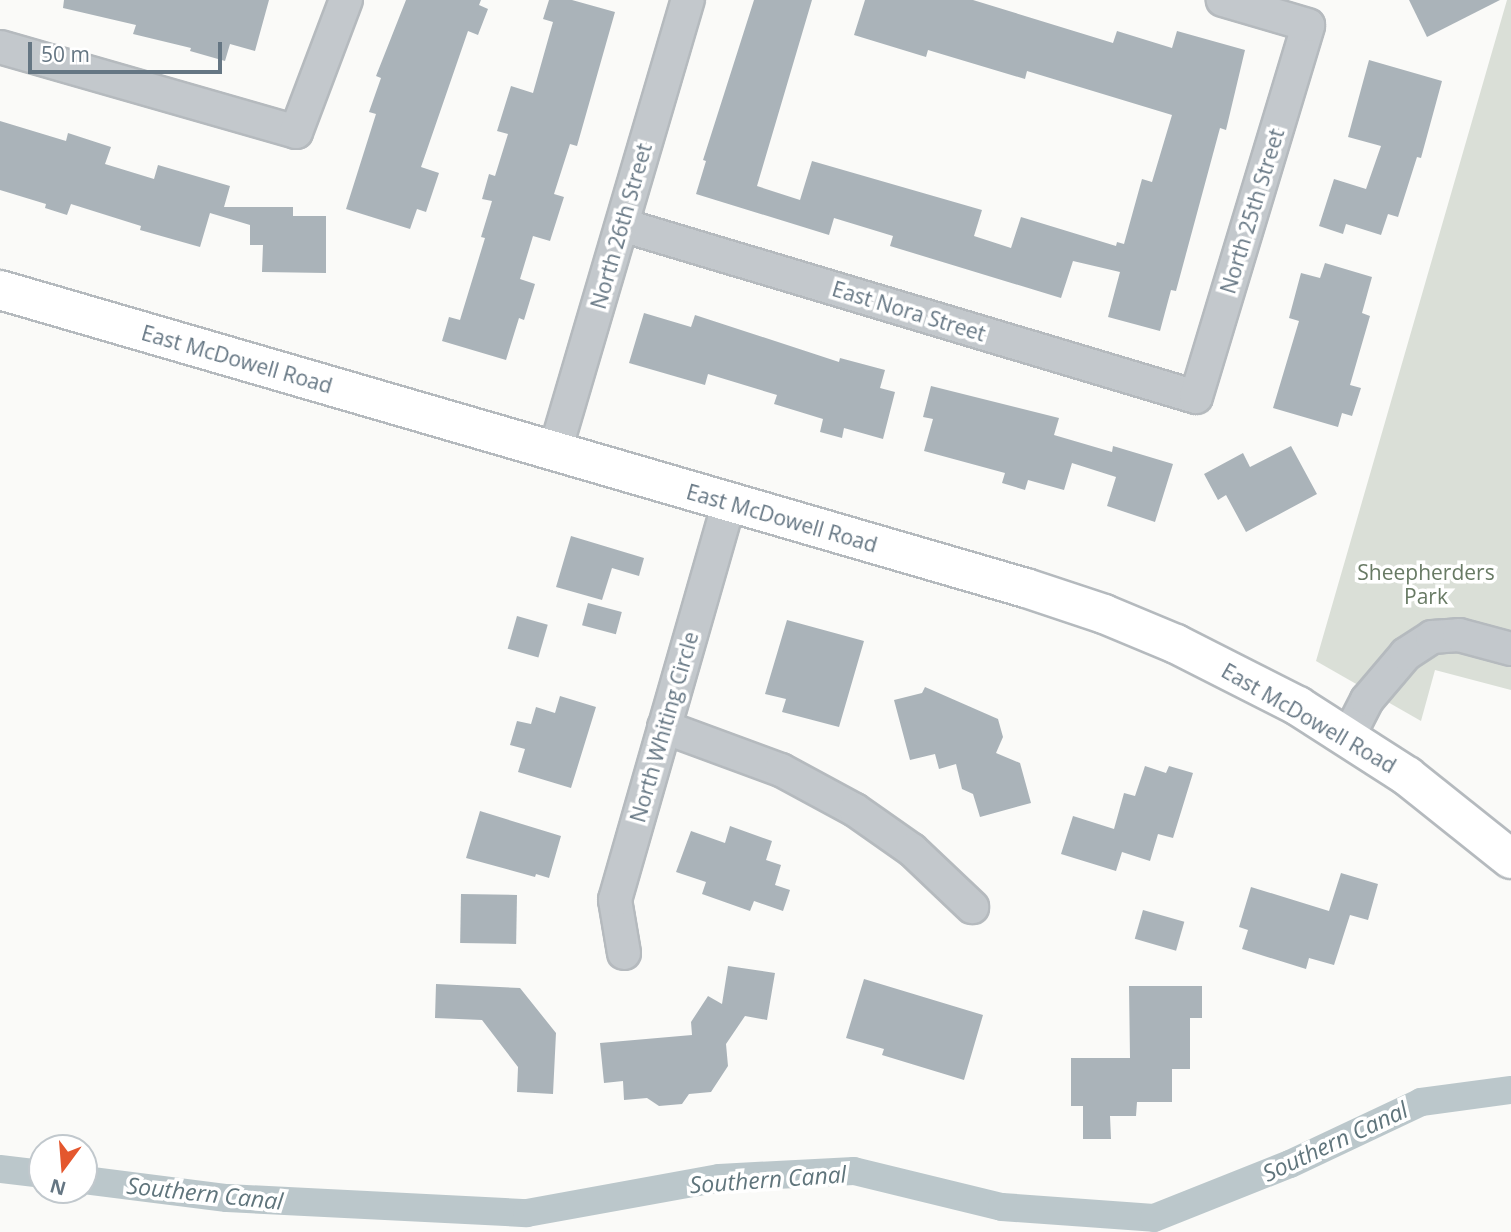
<!DOCTYPE html>
<style>
body{margin:0}
#map{position:relative;width:1511px;height:1232px;overflow:hidden;background:#fafaf8;font-family:"Open Sans",sans-serif}
div>[style]{position:absolute}
.green>*{inset:0;background:#dadfd7}
.canal>*{height:28px;margin:-14px;padding:0 14px;transform-origin:14px;border-radius:14px;background:#bbc7cb}
.building>*{inset:0;background:#aab3b9;transform-origin:0 0}
.roads{filter:drop-shadow(2px 0 #b5babe) drop-shadow(-2px 0 #b5babe) drop-shadow(0 2px #b5babe) drop-shadow(0 -2px #b5babe)}
.minor>*{height:32px;margin:-16px;padding:0 16px;transform-origin:16px;border-radius:16px;background:#c3c8cc}
.major>*{height:38px;margin:-19px;padding:0 19px;transform-origin:19px;border-radius:19px;background:#fff}
span{translate:-50% -50%;white-space:nowrap;text-align:center;line-height:1.15;-webkit-text-stroke:7px #fff;paint-order:stroke}
.street-label{font-size:21px;color:#657683}
.park-label{font-size:21px;color:#687a64}
.water-label{font-size:23px;color:#60757c;font-style:italic}
.north{position:absolute;left:28px;top:1134px;width:70px;height:70px;box-sizing:border-box;background:#fff;border:2px solid #c1c8cd;border-radius:50%;rotate:196deg;font-size:19px;font-weight:700;line-height:28px;text-align:center;color:#657683}
.north::after{content:'';display:block;margin:auto;width:24px;height:32px;background:#e4572e;clip-path:polygon(50% 0,100% 100%,50% 72%,0 100%)}
.scale{position:absolute;left:28px;top:42px;width:194px;height:32px;box-sizing:border-box;border:4px solid #657683;border-top:0;padding-left:9px;font-size:21px;line-height:24px;white-space:nowrap;color:#657683;-webkit-text-stroke:5px #fff;paint-order:stroke}
</style>
<div id="map">
<div class="green">
<i style="clip-path:polygon(1507px 0,1511px 0,1511px 690px,1435px 670px,1421px 721px,1316px 661px)"></i>
</div>
<div class="canal">
<i style="left:0;top:1169px;width:42px;rotate:6.8deg"></i>
<i style="left:84px;top:1180px;width:144px;rotate:7.2deg"></i>
<i style="left:227px;top:1198px;width:300px;rotate:2.9deg"></i>
<i style="left:527px;top:1213px;width:195px;rotate:-10.3deg"></i>
<i style="left:719px;top:1178px;width:135px;rotate:-3deg"></i>
<i style="left:854px;top:1171px;width:152px;rotate:13.7deg"></i>
<i style="left:1002px;top:1207px;width:152px;rotate:4.1deg"></i>
<i style="left:1154px;top:1218px;width:146px;rotate:-21.7deg"></i>
<i style="left:1290px;top:1164px;width:145px;rotate:-25.3deg"></i>
<i style="left:1421px;top:1102px;width:91px;rotate:-7.6deg"></i>
</div>
<div class="building">
<i style="clip-path:polygon(64px 0,269px 0,255px 51px,230px 44px,225px 61px,190px 51px,191px 48px,133px 34px,136px 25px,63px 8px)"></i>
<i style="clip-path:polygon(406px 0,481px 0,479px 5px,488px 9px,478px 35px,468px 31px,421px 167px,439px 173px,426px 212px,417px 209px,410px 229px,346px 209px,376px 114px,369px 112px,381px 78px,376px 76px)"></i>
<i style="clip-path:polygon(549px 0,572px 0,615px 12px,577px 146px,570px 144px,554px 194px,564px 197px,550px 241px,533px 236px,520px 279px,535px 284px,524px 320px,519px 318px,506px 360px,442px 341px,449px 317px,460px 320px,485px 238px,481px 237px,492px 201px,482px 199px,489px 174px,495px 176px,508px 134px,497px 131px,511px 86px,533px 93px,553px 22px,543px 19px)"></i>
<i style="clip-path:polygon(754px 0,812px 0,757px 186px,800px 200px,812px 161px,982px 210px,974px 236px,1011px 248px,1021px 217px,1116px 246px,1117px 242px,1124px 244px,1142px 179px,1152px 182px,1172px 115px,1027px 71px,1025px 79px,928px 50px,926px 57px,854px 35px,865px 0,973px 0,1113px 43px,1117px 31px,1172px 48px,1177px 31px,1245px 50px,1226px 130px,1220px 128px,1176px 291px,1171px 290px,1160px 331px,1108px 317px,1120px 272px,1073px 261px,1061px 298px,890px 246px,893px 236px,834px 218px,829px 235px,696px 194px,706px 161px,703px 160px)"></i>
<i style="clip-path:polygon(1409px 0,1500px 0,1427px 37px)"></i>
<i style="clip-path:polygon(1369px 60px,1442px 81px,1421px 158px,1417px 157px,1398px 217px,1388px 214px,1381px 235px,1346px 224px,1343px 234px,1319px 226px,1334px 179px,1366px 189px,1381px 146px,1348px 137px)"></i>
<i style="clip-path:polygon(0 121px,66px 141px,68px 133px,111px 147px,105px 164px,154px 179px,158px 165px,230px 186px,224px 207px,293px 207px,293px 216px,326px 216px,326px 273px,262px 272px,263px 245px,250px 245px,250px 225px,210px 213px,200px 247px,140px 230px,141px 226px,71px 204px,67px 215px,45px 208px,46px 204px,0 190px)"></i>
<i style="clip-path:polygon(1325px 263px,1372px 277px,1362px 313px,1370px 316px,1350px 385px,1361px 388px,1352px 416px,1342px 413px,1338px 427px,1273px 408px,1299px 321px,1289px 318px,1301px 273px,1320px 278px)"></i>
<i style="clip-path:polygon(644px 313px,691px 327px,695px 315px,839px 362px,840px 358px,885px 370px,880px 388px,895px 392px,883px 439px,844px 428px,842px 438px,820px 432px,823px 419px,774px 404px,777px 395px,708px 374px,705px 385px,629px 363px)"></i>
<i style="clip-path:polygon(931px 386px,1059px 418px,1054px 435px,1112px 452px,1113px 446px,1173px 464px,1155px 522px,1107px 506px,1116px 477px,1072px 463px,1064px 490px,1028px 480px,1025px 490px,1002px 483px,1005px 473px,924px 451px,933px 419px,923px 417px)"></i>
<i style="clip-path:polygon(1291px 446px,1317px 494px,1246px 532px,1226px 495px,1218px 500px,1204px 474px,1243px 453px,1250px 467px)"></i>
<i style="clip-path:polygon(571px 536px,644px 558px,639px 576px,612px 568px,602px 600px,556px 587px)"></i>
<i style="left:588px;top:603px;width:35px;height:23px;rotate:15deg"></i>
<i style="left:517px;top:616px;width:32px;height:34px;rotate:16deg"></i>
<i style="clip-path:polygon(787px 620px,864px 641px,839px 727px,782px 712px,786px 699px,765px 694px)"></i>
<i style="clip-path:polygon(925px 687px,998px 719px,1003px 737px,996px 753px,1020px 763px,1031px 803px,980px 817px,973px 794px,962px 789px,956px 764px,939px 769px,935px 754px,910px 760px,894px 700px,922px 693px)"></i>
<i style="clip-path:polygon(560px 696px,596px 707px,571px 788px,518px 772px,525px 749px,510px 745px,517px 721px,531px 724px,536px 707px,555px 713px)"></i>
<i style="clip-path:polygon(1145px 766px,1166px 773px,1169px 766px,1193px 773px,1173px 838px,1158px 834px,1150px 861px,1122px 852px,1116px 871px,1061px 854px,1073px 816px,1114px 829px,1124px 793px,1135px 796px)"></i>
<i style="clip-path:polygon(480px 811px,561px 836px,549px 878px,536px 874px,535px 877px,466px 858px)"></i>
<i style="clip-path:polygon(730px 826px,772px 841px,766px 860px,781px 865px,775px 885px,790px 890px,783px 911px,754px 901px,750px 911px,702px 894px,706px 882px,676px 872px,691px 831px,725px 843px)"></i>
<i style="clip-path:polygon(1341px 873px,1378px 884px,1368px 920px,1350px 915px,1334px 965px,1309px 958px,1306px 969px,1242px 949px,1248px 930px,1239px 927px,1251px 887px,1329px 911px)"></i>
<i style="left:461px;top:894px;width:56px;height:49px;rotate:1deg"></i>
<i style="left:1143px;top:910px;width:43px;height:30px;rotate:16deg"></i>
<i style="clip-path:polygon(728px 966px,775px 973px,767px 1020px,745px 1016px,726px 1044px,728px 1066px,711px 1092px,689px 1094px,682px 1104px,659px 1106px,647px 1098px,624px 1100px,623px 1081px,604px 1083px,600px 1043px,692px 1035px,691px 1022px,708px 996px,722px 1004px)"></i>
<i style="clip-path:polygon(864px 979px,983px 1015px,964px 1080px,882px 1055px,884px 1049px,846px 1038px)"></i>
<i style="clip-path:polygon(436px 984px,520px 988px,556px 1033px,553px 1094px,517px 1092px,518px 1067px,482px 1020px,435px 1018px)"></i>
<i style="clip-path:polygon(1129px 986px,1202px 986px,1202px 1018px,1190px 1018px,1190px 1069px,1172px 1069px,1172px 1102px,1137px 1102px,1136px 1116px,1110px 1116px,1111px 1139px,1083px 1139px,1083px 1106px,1071px 1106px,1071px 1058px,1130px 1058px)"></i>
</div>
<div class="roads">
<div class="minor">
<i style="left:0;top:47px;width:308px;rotate:16deg"></i>
<i style="left:296px;top:132px;width:141px;rotate:-69.3deg"></i>
<i style="left:622px;top:225px;width:599px;rotate:16.68deg"></i>
<i style="left:1196px;top:397px;width:388px;rotate:-73.2deg"></i>
<i style="left:1308px;top:25px;width:89px;rotate:-163.6deg"></i>
<i style="left:555px;top:451px;width:470px;rotate:-73.6deg"></i>
<i style="left:664px;top:727px;width:125px;rotate:20.2deg"></i>
<i style="left:781px;top:770px;width:84px;rotate:28.4deg"></i>
<i style="left:855px;top:810px;width:70px;rotate:35.1deg"></i>
<i style="left:912px;top:850px;width:83px;rotate:43.5deg"></i>
<i style="left:1348px;top:737px;width:42px;rotate:-62.8deg"></i>
<i style="left:1367px;top:700px;width:60px;rotate:-49.7deg"></i>
<i style="left:1406px;top:654px;width:31px;rotate:-33deg"></i>
<i style="left:1432px;top:637px;width:27px;rotate:-4deg"></i>
<i style="left:1459px;top:635px;width:54px;rotate:15.1deg"></i>
<i style="left:624px;top:953px;width:54px;rotate:-99.6deg"></i>
<i style="left:615px;top:900px;width:413px;rotate:-74deg"></i>
</div>
<div class="major">
<i style="left:0;top:290px;width:1068px;rotate:16.2deg"></i>
<i style="left:1026px;top:588px;width:82px;rotate:18.4deg"></i>
<i style="left:1104px;top:614px;width:78px;rotate:22.6deg"></i>
<i style="left:1176px;top:644px;width:137px;rotate:26.9deg"></i>
<i style="left:1298px;top:706px;width:130px;rotate:32.7deg"></i>
<i style="left:1407px;top:776px;width:133px;rotate:38.6deg"></i>
</div>
</div>
<div class="street-label">
<span style="left:1252px;top:211px;rotate:-73deg">North 25th Street</span>
<span style="left:621px;top:226px;rotate:-74deg">North 26th Street</span>
<span style="left:909px;top:311px;rotate:17deg">East Nora Street</span>
<span style="left:237px;top:359px;rotate:16deg">East McDowell Road</span>
<span style="left:782px;top:518px;rotate:16deg">East McDowell Road</span>
<span style="left:1309px;top:718px;rotate:30deg">East McDowell Road</span>
<span style="left:664px;top:727px;rotate:-74deg">North Whiting Circle</span>
</div>
<div class="park-label">
<span style="left:1426px;top:584px">Sheepherders<br>Park</span>
</div>
<div class="water-label">
<span style="left:1335px;top:1141px;rotate:-25deg">Southern Canal</span>
<span style="left:768px;top:1179px;rotate:-4deg">Southern Canal</span>
<span style="left:205px;top:1193px;rotate:6deg">Southern Canal</span>
</div>
<div class="north">N</div>
<div class="scale">50 m</div>
</div>
